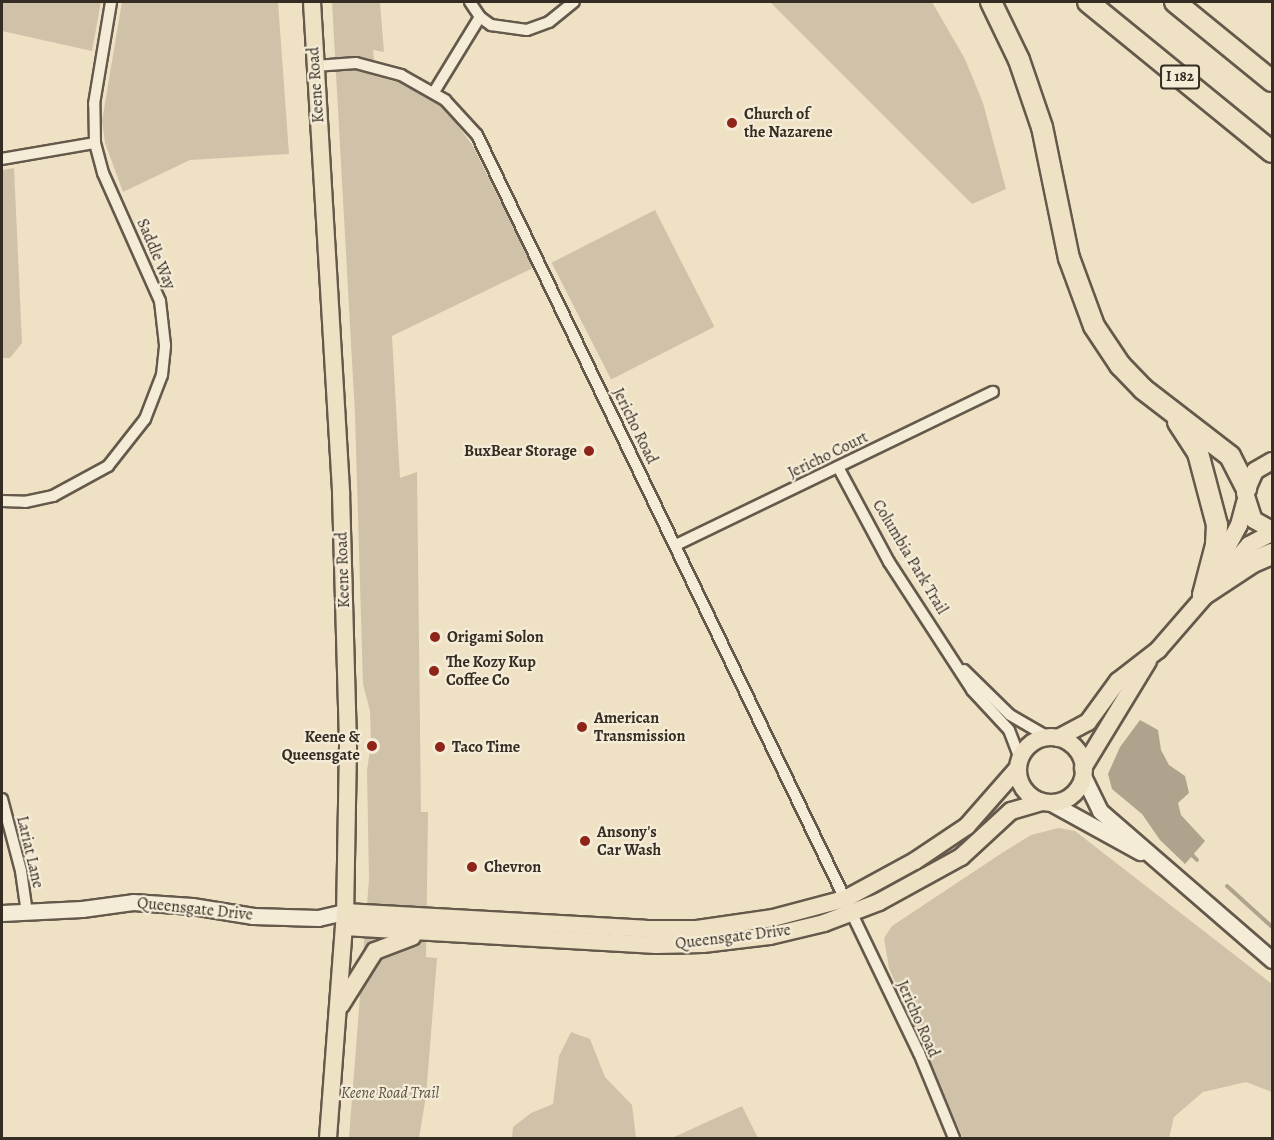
<!DOCTYPE html>
<style>
body{margin:0}
#map{position:relative;width:1274px;height:1140px;overflow:hidden;background:#efe1c3;font-family:Alegreya,serif}
div>[style]{position:absolute}
.green>*{inset:0;background:#cfc2a8;transform-origin:0 0}
.water>*{inset:0;background:#b0a38d}
.stream>*{height:4px;margin:-2px;padding:0 2px;transform-origin:2px;border-radius:2px;background:#b0a38d}
.roads{filter:drop-shadow(2px 0 #64594b) drop-shadow(-2px 0 #64594b) drop-shadow(0 2px #64594b) drop-shadow(0 -2px #64594b)}
.street>*{height:10px;margin:-5px;padding:0 5px;transform-origin:5px;border-radius:5px;background:#f5ecd8}
.secondary>*{height:15px;margin:-7.5px;padding:0 7.5px;transform-origin:7.5px;border-radius:7.5px;background:#f5ecd8}
.primary>*{height:16px;margin:-8px;padding:0 8px;transform-origin:8px;border-radius:8px;background:#efe1c3}
.primary>.ring{margin:-8px;padding:0;box-sizing:content-box;background:none;border:16px solid #efe1c3;border-radius:50%}
.highway>*{height:20px;margin:-10px;padding:0 10px;transform-origin:10px;border-radius:10px;background:#efe1c3}
.dots>*{width:16px;height:16px;translate:-50% -50%;box-sizing:border-box;border:3px solid #f5ecd8;border-radius:50%}
span{translate:-50% -50%;white-space:nowrap;text-align:center;line-height:1.15;-webkit-text-stroke:4.5px #f5ecd8;paint-order:stroke}
.shield-label span{padding:2px 4px;background:#f5ecd8;border:2px solid;border-radius:4px;-webkit-text-stroke-width:0}
.shield-label{font-size:15px;color:#352c23;font-weight:700}
.street-label{font-size:16px;color:#352c23}
.poi-label{font-size:16px;color:#352c23;font-weight:700}
.left{translate:0 -50%;text-align:left}
.right{translate:-100% -50%;text-align:right}
.park-label{font-size:16px;color:#5c5244;font-style:italic}
.frame{position:absolute;inset:0;border:3px solid #352c23;pointer-events:none}
</style>
<div id="map">
<div class="green">
<i style="clip-path:polygon(2px 2px,101px 2px,92px 51px,2px 31px)"></i>
<i style="clip-path:polygon(122px 2px,278px 2px,289px 154px,190px 160px,123px 192px,105px 143px,102px 121px)"></i>
<i style="clip-path:polygon(332px 2px,380px 2px,384px 52px,373px 50px,376px 76px,414px 87px,434px 100px,456px 123px,473px 146px,533px 268px,392px 336px,400px 478px,417px 472px,421px 812px,428px 812px,426px 957px,437px 958px,426px 1096px,419px 1138px,349px 1138px,369px 879px,367px 770px,371px 743px,370px 711px,363px 684px,355px 415px)"></i>
<i style="clip-path:polygon(770px 2px,932px 2px,965px 59px,983px 103px,1006px 189px,972px 204px)"></i>
<i style="clip-path:polygon(14px 168px,22px 343px,10px 358px,2px 358px,2px 170px)"></i>
<i style="left:655px;top:210px;width:131px;height:116px;rotate:63deg"></i>
<i style="clip-path:polygon(1059px 828px,1075px 831px,1272px 984px,1272px 1092px,1246px 1082px,1203px 1092px,1174px 1117px,1169px 1138px,963px 1138px,889px 968px,884px 938px,892px 926px,1002px 853px,1031px 835px)"></i>
<i style="clip-path:polygon(571px 1032px,590px 1039px,605px 1077px,632px 1105px,636px 1138px,512px 1138px,513px 1127px,531px 1113px,553px 1104px,559px 1056px)"></i>
<i style="clip-path:polygon(742px 1106px,758px 1138px,672px 1138px)"></i>
</div>
<div class="water">
<i style="clip-path:polygon(1140px 720px,1158px 730px,1161px 750px,1169px 765px,1185px 776px,1189px 793px,1178px 803px,1181px 815px,1205px 841px,1185px 864px,1160px 840px,1142px 814px,1112px 789px,1108px 774px,1120px 747px)"></i>
</div>
<div class="stream">
<i style="left:1192px;top:855px;width:7px;rotate:45deg"></i>
<i style="left:1227px;top:886px;width:61px;rotate:42.3deg"></i>
</div>
<div class="roads">
<div class="street">
<i style="left:470px;top:2px;width:18px;rotate:56deg"></i>
<i style="left:480px;top:17px;width:14px;rotate:36deg"></i>
<i style="left:491px;top:25px;width:36px;rotate:8deg"></i>
<i style="left:527px;top:30px;width:23px;rotate:-20deg"></i>
<i style="left:549px;top:22px;width:32px;rotate:-39deg"></i>
<i style="left:315px;top:66px;width:41px;rotate:-4.2deg"></i>
<i style="left:356px;top:63px;width:47px;rotate:14.9deg"></i>
<i style="left:401px;top:75px;width:51px;rotate:29.6deg"></i>
<i style="left:445px;top:100px;width:47px;rotate:47.6deg"></i>
<i style="left:477px;top:135px;width:848px;rotate:64.28deg"></i>
<i style="left:434px;top:92px;width:88px;rotate:-58.5deg"></i>
<i style="left:2px;top:159px;width:94px;rotate:-9.8deg"></i>
<i style="left:838px;top:467px;width:108px;rotate:61.8deg"></i>
<i style="left:889px;top:562px;width:153px;rotate:57deg"></i>
<i style="left:972px;top:690px;width:54px;rotate:47.2deg"></i>
<i style="left:1009px;top:730px;width:30px;rotate:69deg"></i>
<i style="left:2px;top:501px;width:23px;rotate:2deg"></i>
<i style="left:25px;top:502px;width:29px;rotate:-12deg"></i>
<i style="left:53px;top:496px;width:63px;rotate:-28.6deg"></i>
<i style="left:108px;top:466px;width:60px;rotate:-51.8deg"></i>
<i style="left:145px;top:419px;width:47px;rotate:-68.9deg"></i>
<i style="left:162px;top:375px;width:30px;rotate:-84deg"></i>
<i style="left:165px;top:345px;width:44px;rotate:-96.5deg"></i>
<i style="left:160px;top:301px;width:140px;rotate:-114deg"></i>
<i style="left:103px;top:173px;width:31px;rotate:-105deg"></i>
<i style="left:95px;top:143px;width:39px;rotate:-91deg"></i>
<i style="left:94px;top:104px;width:103px;rotate:-80.5deg"></i>
<i style="left:676px;top:545px;width:352px;rotate:-25.8deg"></i>
<i style="left:964px;top:670px;width:64px;rotate:44.4deg"></i>
<i style="left:1010px;top:715px;width:44px;rotate:30.1deg"></i>
<i style="left:2px;top:799px;width:74px;rotate:75.2deg"></i>
<i style="left:21px;top:871px;width:42px;rotate:81.9deg"></i>
<i style="left:852px;top:914px;width:154px;rotate:64.3deg"></i>
<i style="left:919px;top:1053px;width:92px;rotate:67.6deg"></i>
</div>
<div class="secondary">
<i style="left:1083px;top:776px;width:39px;rotate:64deg"></i>
<i style="left:1100px;top:811px;width:228px;rotate:40.9deg"></i>
<i style="left:1051px;top:803px;width:102px;rotate:28.8deg"></i>
<i style="left:2px;top:913px;width:80px;rotate:-2.9deg"></i>
<i style="left:82px;top:909px;width:51px;rotate:-7.8deg"></i>
<i style="left:133px;top:902px;width:59px;rotate:3.9deg"></i>
<i style="left:192px;top:906px;width:62px;rotate:9.3deg"></i>
<i style="left:253px;top:916px;width:65px;rotate:1.8deg"></i>
<i style="left:318px;top:918px;width:28px;rotate:-13deg"></i>
</div>
<div class="primary">
<i style="left:312px;top:2px;width:492px;rotate:86.6deg"></i>
<i style="left:341px;top:493px;width:254px;rotate:88.4deg"></i>
<i style="left:348px;top:747px;width:165px;rotate:91deg"></i>
<i style="left:345px;top:912px;width:227px;rotate:94.3deg"></i>
<i style="left:1272px;top:461px;width:20px;rotate:150deg"></i>
<i style="left:1255px;top:471px;width:24px;rotate:114deg"></i>
<i style="left:1245px;top:493px;width:28px;rotate:72deg"></i>
<i style="left:1254px;top:520px;width:21px;rotate:29deg"></i>
<i style="left:1215px;top:570px;width:51px;rotate:-61.9deg"></i>
<i style="left:1239px;top:525px;width:24px;rotate:-75deg"></i>
<i class="ring" style="left:1018px;top:737px;width:50px;height:50px"></i>
<i style="left:1058px;top:738px;width:34px;rotate:-28deg"></i>
<i style="left:1088px;top:722px;width:51px;rotate:-53.8deg"></i>
<i style="left:1118px;top:681px;width:51px;rotate:-37.8deg"></i>
<i style="left:1158px;top:650px;width:139px;rotate:-49.1deg"></i>
<i style="left:1249px;top:545px;width:26px;rotate:-28deg"></i>
<i style="left:1083px;top:768px;width:125px;rotate:-58.7deg"></i>
<i style="left:345px;top:912px;width:301px;rotate:3.2deg"></i>
<i style="left:646px;top:929px;width:51px"></i>
<i style="left:697px;top:929px;width:77px;rotate:-8.2deg"></i>
<i style="left:773px;top:918px;width:74px;rotate:-14.8deg"></i>
<i style="left:845px;top:899px;width:80px;rotate:-28.5deg"></i>
<i style="left:915px;top:861px;width:63px;rotate:-33.9deg"></i>
<i style="left:967px;top:826px;width:77px;rotate:-48.7deg"></i>
<i style="left:344px;top:927px;width:313px;rotate:3.3deg"></i>
<i style="left:656px;top:945px;width:47px;rotate:-1.2deg"></i>
<i style="left:703px;top:944px;width:67px;rotate:-6.8deg"></i>
<i style="left:770px;top:936px;width:56px;rotate:-13.5deg"></i>
<i style="left:824px;top:923px;width:59px;rotate:-20.9deg"></i>
<i style="left:879px;top:902px;width:94px;rotate:-28.8deg"></i>
<i style="left:961px;top:857px;width:68px;rotate:-42.6deg"></i>
<i style="left:1011px;top:811px;width:32px;rotate:-16deg"></i>
<i style="left:341px;top:1005px;width:64px;rotate:-57.8deg"></i>
<i style="left:375px;top:951px;width:40px;rotate:-21deg"></i>
</div>
<div class="highway">
<i style="left:991px;top:2px;width:64px;rotate:64.2deg"></i>
<i style="left:1019px;top:60px;width:71px;rotate:71.1deg"></i>
<i style="left:1042px;top:127px;width:134px;rotate:78.4deg"></i>
<i style="left:1069px;top:258px;width:72px;rotate:69.8deg"></i>
<i style="left:1094px;top:326px;width:47px;rotate:56.3deg"></i>
<i style="left:1120px;top:365px;width:33px;rotate:46deg"></i>
<i style="left:1143px;top:389px;width:110px;rotate:37.6deg"></i>
<i style="left:1230px;top:456px;width:36px;rotate:63deg"></i>
<i style="left:1088px;top:2px;width:237px;rotate:39.2deg"></i>
<i style="left:1175px;top:2px;width:125px;rotate:39.2deg"></i>
<i style="left:1178px;top:422px;width:37px;rotate:57deg"></i>
<i style="left:1198px;top:453px;width:74px;rotate:75.2deg"></i>
<i style="left:1217px;top:525px;width:20px;rotate:93deg"></i>
<i style="left:1216px;top:545px;width:52px;rotate:104.6deg"></i>
<i style="left:1203px;top:595px;width:60px;rotate:-33.4deg"></i>
<i style="left:1253px;top:562px;width:21px;rotate:-23deg"></i>
</div>
</div>
<div class="dots">
<i style="left:732px;top:123px;background:#8f2418"></i>
<i style="left:589px;top:451px;background:#8f2418"></i>
<i style="left:435px;top:637px;background:#8f2418"></i>
<i style="left:434px;top:671px;background:#8f2418"></i>
<i style="left:582px;top:727px;background:#8f2418"></i>
<i style="left:372px;top:746px;background:#8f2418"></i>
<i style="left:440px;top:747px;background:#8f2418"></i>
<i style="left:585px;top:841px;background:#8f2418"></i>
<i style="left:472px;top:867px;background:#8f2418"></i>
</div>
<div class="shield-label">
<span style="left:1180px;top:77px">I 182</span>
</div>
<div class="street-label">
<span style="left:316px;top:85px;rotate:-94deg">Keene Road</span>
<span style="left:156px;top:254px;rotate:67deg">Saddle Way</span>
<span style="left:635px;top:426px;rotate:64deg">Jericho Road</span>
<span style="left:828px;top:455px;rotate:-26deg">Jericho Court</span>
<span style="left:910px;top:557px;rotate:59deg">Columbia Park Trail</span>
<span style="left:343px;top:570px;rotate:-92deg">Keene Road</span>
<span style="left:30px;top:852px;rotate:77deg">Lariat Lane</span>
<span style="left:195px;top:909px;rotate:6deg">Queensgate Drive</span>
<span style="left:733px;top:937px;rotate:-7deg">Queensgate Drive</span>
<span style="left:918px;top:1019px;rotate:66deg">Jericho Road</span>
</div>
<div class="poi-label">
<span class="left" style="left:744px;top:123px">Church of<br>the Nazarene</span>
<span class="right" style="left:577px;top:451px">BuxBear Storage</span>
<span class="left" style="left:447px;top:637px">Origami Solon</span>
<span class="left" style="left:446px;top:671px">The Kozy Kup<br>Coffee Co</span>
<span class="left" style="left:594px;top:727px">American<br>Transmission</span>
<span class="right" style="left:360px;top:746px">Keene &amp;<br>Queensgate</span>
<span class="left" style="left:452px;top:747px">Taco Time</span>
<span class="left" style="left:597px;top:841px">Ansony's<br>Car Wash</span>
<span class="left" style="left:484px;top:867px">Chevron</span>
</div>
<div class="park-label">
<span style="left:390px;top:1093px">Keene Road Trail</span>
</div>
<div class="frame"></div>
</div>
